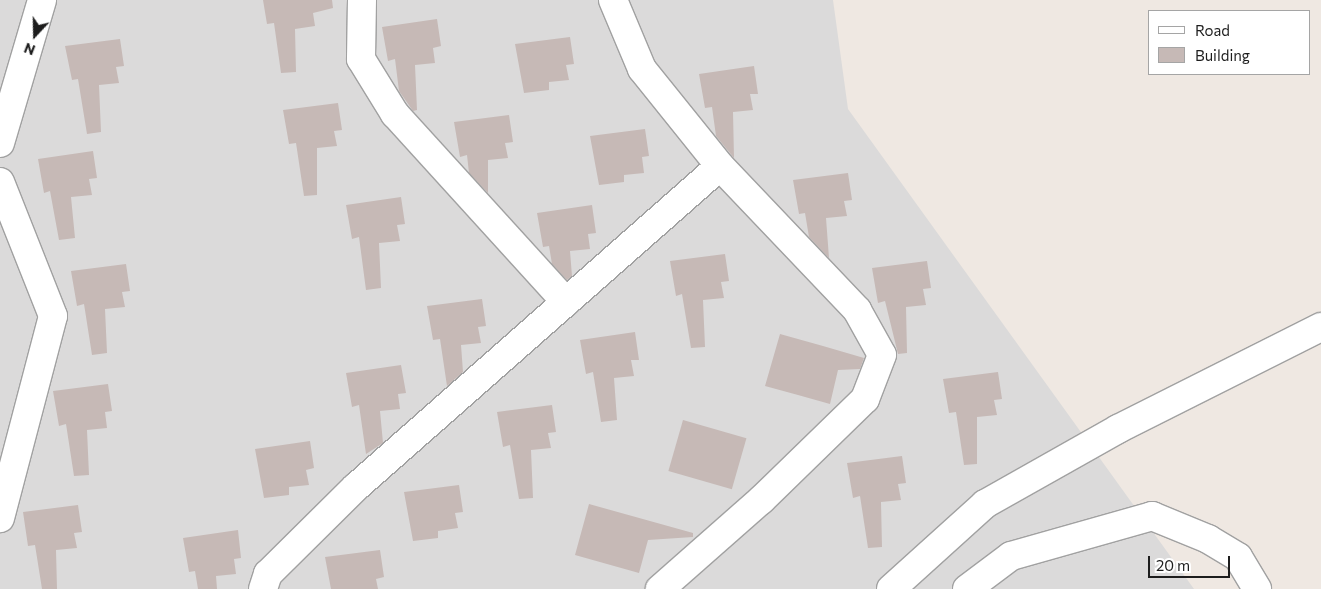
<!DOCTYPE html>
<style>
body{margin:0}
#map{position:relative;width:1321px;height:589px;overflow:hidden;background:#efe8e2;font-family:Commissioner,sans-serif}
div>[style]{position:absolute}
.residential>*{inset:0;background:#dbdada}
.building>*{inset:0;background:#c6b9b6;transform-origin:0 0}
.roads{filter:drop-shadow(1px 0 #a1a1a1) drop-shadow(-1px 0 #a1a1a1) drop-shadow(0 1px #a1a1a1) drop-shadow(0 -1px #a1a1a1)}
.minor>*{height:28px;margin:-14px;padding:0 14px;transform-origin:14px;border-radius:14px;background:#fff}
.tertiary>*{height:28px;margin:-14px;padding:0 14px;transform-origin:14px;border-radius:14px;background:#fff}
span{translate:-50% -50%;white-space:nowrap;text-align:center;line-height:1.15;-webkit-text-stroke:4px #fff;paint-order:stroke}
.legend{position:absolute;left:1148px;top:10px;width:162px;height:65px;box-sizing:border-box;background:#fff;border:1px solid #a5a5a5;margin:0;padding:6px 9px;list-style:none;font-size:15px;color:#1d1d1d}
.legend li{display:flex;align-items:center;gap:10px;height:25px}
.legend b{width:25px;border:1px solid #a5a5a5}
.north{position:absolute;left:10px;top:10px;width:50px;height:50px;-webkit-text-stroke:4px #fff;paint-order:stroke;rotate:201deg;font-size:14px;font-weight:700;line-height:20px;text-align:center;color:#1d1d1d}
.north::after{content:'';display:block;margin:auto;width:18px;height:22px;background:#1d1d1d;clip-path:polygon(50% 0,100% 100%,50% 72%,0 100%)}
.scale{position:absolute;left:1148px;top:556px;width:82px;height:22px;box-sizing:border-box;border:2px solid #1d1d1d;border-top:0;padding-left:6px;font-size:15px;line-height:18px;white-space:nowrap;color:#1d1d1d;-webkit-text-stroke:4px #fff;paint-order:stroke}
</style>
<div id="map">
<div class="residential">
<i style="clip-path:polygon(0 0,833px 0,848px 109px,1194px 589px,0 589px)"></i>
</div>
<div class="building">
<i style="clip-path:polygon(263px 0,332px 0,333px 8px,313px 13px,315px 26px,295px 29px,296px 72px,281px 73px,274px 23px,267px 24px)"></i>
<i style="clip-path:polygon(437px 19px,441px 46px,433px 48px,435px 63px,415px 65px,417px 110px,413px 111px,399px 91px,395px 59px,388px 61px,382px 27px)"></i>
<i style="clip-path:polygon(570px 37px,574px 64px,566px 65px,569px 80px,549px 82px,549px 90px,524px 93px,515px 44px)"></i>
<i style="clip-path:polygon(120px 39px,124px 66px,116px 67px,119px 83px,99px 85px,101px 132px,87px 134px,78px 79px,72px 80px,65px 46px)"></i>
<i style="clip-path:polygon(754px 66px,758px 94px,750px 94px,753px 110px,733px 112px,734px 158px,716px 136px,712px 107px,705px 108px,699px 74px)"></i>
<i style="clip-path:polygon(338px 103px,342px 130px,334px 131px,337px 146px,317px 148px,317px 195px,304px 196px,296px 143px,289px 144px,283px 110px)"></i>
<i style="clip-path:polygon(509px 115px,513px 142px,505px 143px,508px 158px,488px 160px,488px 193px,469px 173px,467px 155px,460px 157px,454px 122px)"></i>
<i style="clip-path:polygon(645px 129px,649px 156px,642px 157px,644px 173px,624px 175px,624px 182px,599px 185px,590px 136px)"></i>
<i style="clip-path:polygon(93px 151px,97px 178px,89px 179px,92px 195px,71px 197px,75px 238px,59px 240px,50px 191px,44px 193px,38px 159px)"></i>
<i style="clip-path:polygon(848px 173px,852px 200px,844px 201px,847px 216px,826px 218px,829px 258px,809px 237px,805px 213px,799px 214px,793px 180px)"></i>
<i style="clip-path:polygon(401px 197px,405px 224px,397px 225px,400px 241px,379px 243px,381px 288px,366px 290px,359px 237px,352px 239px,346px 205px)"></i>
<i style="clip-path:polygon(592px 205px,596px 233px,588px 234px,590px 249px,570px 251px,572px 276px,567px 280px,552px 264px,549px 246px,543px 247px,537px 213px)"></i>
<i style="clip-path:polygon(725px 254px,729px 281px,721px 282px,724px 298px,703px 300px,705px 347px,691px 348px,682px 294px,676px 296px,670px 261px)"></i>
<i style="clip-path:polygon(927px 261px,931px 288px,923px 289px,926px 305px,906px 307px,907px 353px,898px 354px,885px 301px,878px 303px,872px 268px)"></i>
<i style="clip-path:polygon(126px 264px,130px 291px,122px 292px,125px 307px,105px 309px,107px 353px,92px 355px,84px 304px,77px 306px,71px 271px)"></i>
<i style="clip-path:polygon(482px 299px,486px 326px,478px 327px,481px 343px,461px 345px,463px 372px,447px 386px,440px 339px,433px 340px,427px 306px)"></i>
<i style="clip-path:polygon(635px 332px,639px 360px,631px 360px,634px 376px,614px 378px,617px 420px,601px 422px,593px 372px,586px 374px,580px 340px)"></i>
<i style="clip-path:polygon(780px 334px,823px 346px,864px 358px,860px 369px,838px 370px,830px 404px,798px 395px,765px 386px)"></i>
<i style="clip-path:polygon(401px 365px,406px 393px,398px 394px,400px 409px,380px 411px,383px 443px,366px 454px,359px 405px,352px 407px,346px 373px)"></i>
<i style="clip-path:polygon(998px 372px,1002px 399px,994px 400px,997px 415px,977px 417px,977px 464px,964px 465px,956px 412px,949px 413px,943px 379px)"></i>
<i style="clip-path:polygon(108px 384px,112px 411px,105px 412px,107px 428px,87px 430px,89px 475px,74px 476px,66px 424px,59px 426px,53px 391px)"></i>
<i style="clip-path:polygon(552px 405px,556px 432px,548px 433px,551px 448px,531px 450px,533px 498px,519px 499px,510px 445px,503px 447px,497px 412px)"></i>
<i style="left:683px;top:420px;width:66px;height:53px;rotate:16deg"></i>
<i style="clip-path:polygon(310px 441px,314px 468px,306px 470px,309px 485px,289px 487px,289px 495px,264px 498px,255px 449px)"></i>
<i style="clip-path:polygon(902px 456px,906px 483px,898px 484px,901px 500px,881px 502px,882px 547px,868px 548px,860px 496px,853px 498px,847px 463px)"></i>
<i style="clip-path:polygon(459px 485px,463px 512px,455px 513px,458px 528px,438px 531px,438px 538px,413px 541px,404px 492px)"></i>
<i style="clip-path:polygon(589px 504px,693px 533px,693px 537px,648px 540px,639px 573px,575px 555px)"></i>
<i style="clip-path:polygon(78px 505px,82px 532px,74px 533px,77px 548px,56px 550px,57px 589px,42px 589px,35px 545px,28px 546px,23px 512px)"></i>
<i style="clip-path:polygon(238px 530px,241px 558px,234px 559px,236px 574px,216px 576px,217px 589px,198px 589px,195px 571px,189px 572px,183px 538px)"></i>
<i style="clip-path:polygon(380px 550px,384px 577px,376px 579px,378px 589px,331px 589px,325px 557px)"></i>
</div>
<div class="roads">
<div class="minor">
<i style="left:362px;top:0;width:59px;rotate:91deg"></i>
<i style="left:361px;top:59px;width:65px;rotate:58.3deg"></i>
<i style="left:395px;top:114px;width:254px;rotate:47.7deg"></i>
<i style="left:613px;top:0;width:75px;rotate:67.2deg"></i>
<i style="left:642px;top:69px;width:124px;rotate:51.2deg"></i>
<i style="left:720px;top:166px;width:199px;rotate:46.4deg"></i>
<i style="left:857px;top:310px;width:51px;rotate:60.9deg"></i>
<i style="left:882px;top:355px;width:47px;rotate:111.1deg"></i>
<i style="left:865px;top:399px;width:145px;rotate:135.8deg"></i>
<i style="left:761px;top:500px;width:135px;rotate:138.6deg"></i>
<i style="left:0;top:143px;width:149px;rotate:-73.6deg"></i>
<i style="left:0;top:182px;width:144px;rotate:68.4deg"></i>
<i style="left:53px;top:316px;width:209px;rotate:104.7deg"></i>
<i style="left:263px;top:589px;width:16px;rotate:-72deg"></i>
<i style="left:268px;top:574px;width:124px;rotate:-44.7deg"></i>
<i style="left:356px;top:487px;width:485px;rotate:-41.4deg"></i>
<i style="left:967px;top:589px;width:55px;rotate:-36.9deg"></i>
<i style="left:1011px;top:556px;width:147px;rotate:-15.8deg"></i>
<i style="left:1152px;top:516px;width:61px;rotate:22.3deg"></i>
<i style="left:1208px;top:539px;width:35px;rotate:31deg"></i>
<i style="left:1238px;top:557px;width:37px;rotate:59deg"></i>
</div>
<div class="tertiary">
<i style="left:891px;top:589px;width:127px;rotate:-42.1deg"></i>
<i style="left:985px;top:504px;width:153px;rotate:-29.4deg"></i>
<i style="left:1118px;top:429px;width:227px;rotate:-26.7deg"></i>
</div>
</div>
<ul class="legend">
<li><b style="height:6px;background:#fff"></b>Road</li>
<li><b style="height:14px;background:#c6b9b6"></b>Building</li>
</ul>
<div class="north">N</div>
<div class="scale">20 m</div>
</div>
